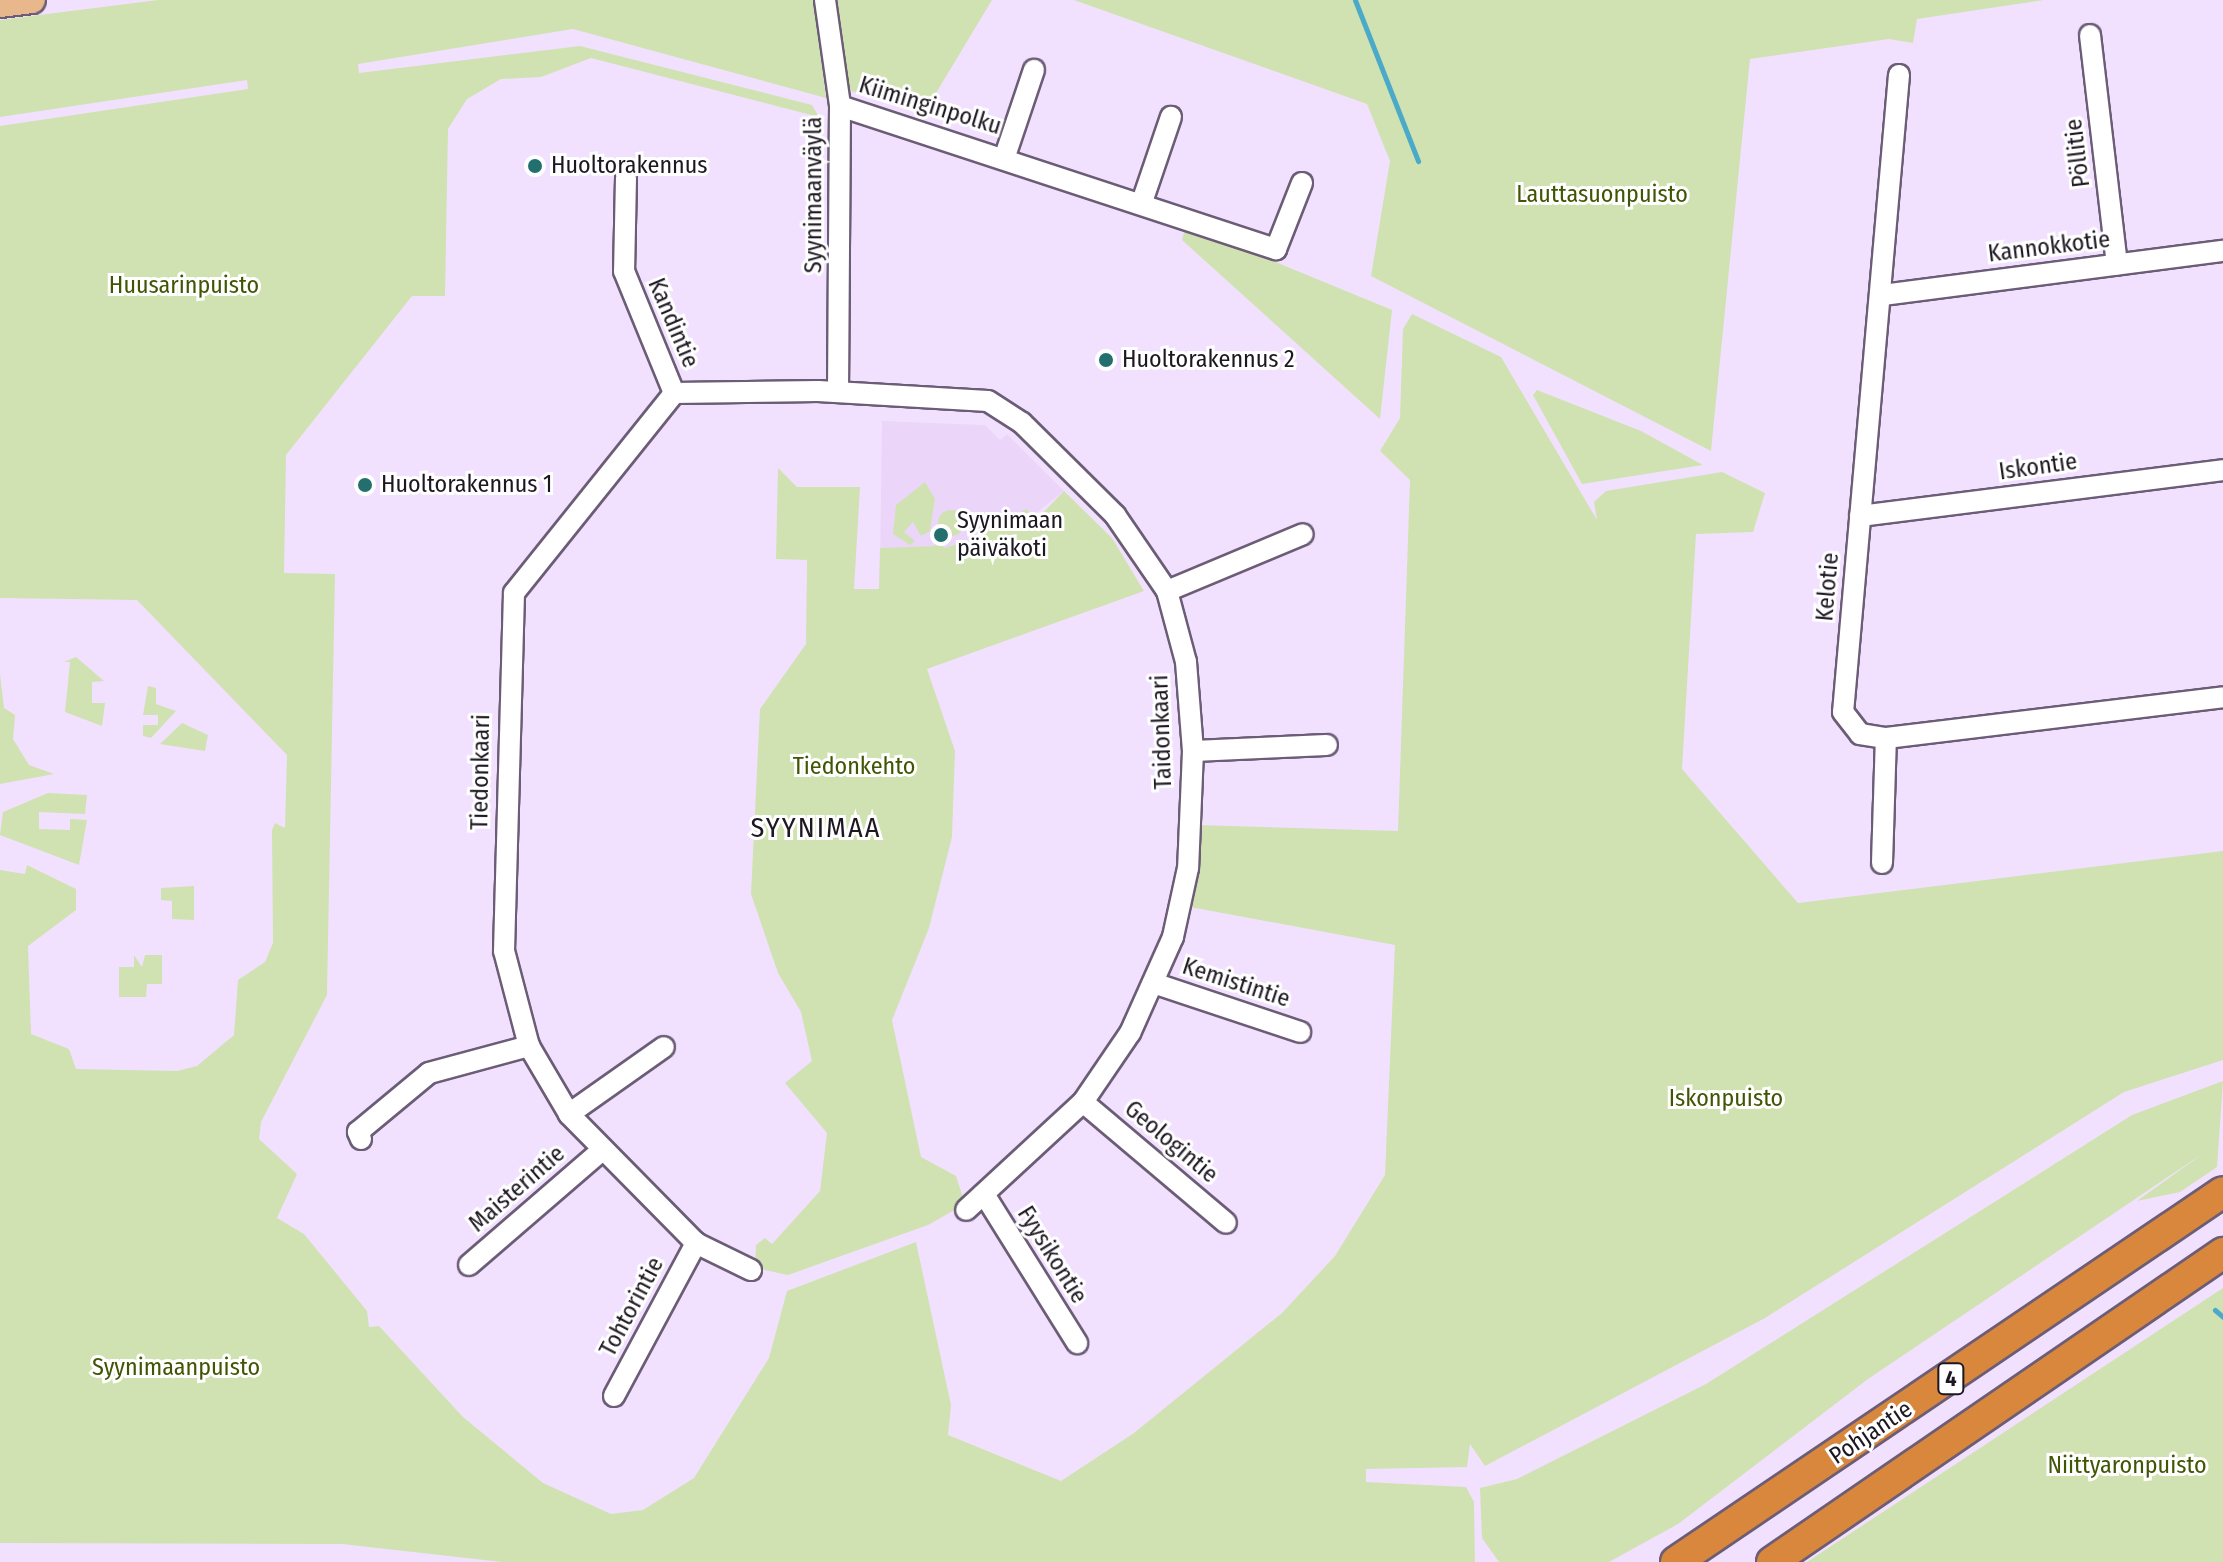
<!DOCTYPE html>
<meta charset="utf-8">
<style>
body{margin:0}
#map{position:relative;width:2223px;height:1562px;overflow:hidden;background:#f2e1fe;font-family:"Fira Sans Condensed",sans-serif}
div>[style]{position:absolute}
.built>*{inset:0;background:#ebd6fa}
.green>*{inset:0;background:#d0e2b1}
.round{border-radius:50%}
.stream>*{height:5px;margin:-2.5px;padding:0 2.5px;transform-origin:2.5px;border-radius:2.5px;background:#4aaac7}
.roads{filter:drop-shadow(2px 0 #6c5d76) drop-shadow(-2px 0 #6c5d76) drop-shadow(0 2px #6c5d76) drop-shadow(0 -2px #6c5d76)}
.minor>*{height:20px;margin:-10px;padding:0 10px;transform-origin:10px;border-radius:10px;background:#fff}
.major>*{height:26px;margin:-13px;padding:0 13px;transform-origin:13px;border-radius:13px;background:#e8b78b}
.highway>*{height:30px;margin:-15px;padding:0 15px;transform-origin:15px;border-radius:15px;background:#d8873d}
.dots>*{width:22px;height:22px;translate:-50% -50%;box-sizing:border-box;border:4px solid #fff;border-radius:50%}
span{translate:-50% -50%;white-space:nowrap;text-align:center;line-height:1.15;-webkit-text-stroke:6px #fff;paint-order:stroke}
.shield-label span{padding:2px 6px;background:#fff;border:2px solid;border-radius:6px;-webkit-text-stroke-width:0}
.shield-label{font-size:22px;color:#1d1721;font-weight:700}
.street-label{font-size:24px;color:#1d1721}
.poi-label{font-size:24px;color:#1d1721}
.left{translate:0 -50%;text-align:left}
.park-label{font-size:24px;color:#415604}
.quarter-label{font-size:28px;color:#1d1721;letter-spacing:2px}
</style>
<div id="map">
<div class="built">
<i style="clip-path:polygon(882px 421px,985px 425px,1000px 440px,1007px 434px,1064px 491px,879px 638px)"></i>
</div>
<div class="green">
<i style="clip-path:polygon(158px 0,814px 0,826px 98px,573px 29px,358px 64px,359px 73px,580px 46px,812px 105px,819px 117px,591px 58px,541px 77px,501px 79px,467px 99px,448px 129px,445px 296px,412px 296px,286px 455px,284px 573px,335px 574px,327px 995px,261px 1122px,259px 1139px,297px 1174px,277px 1218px,304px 1234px,367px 1311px,369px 1327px,379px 1326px,463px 1417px,543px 1483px,611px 1514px,643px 1510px,694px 1478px,769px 1358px,787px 1291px,916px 1242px,951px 1405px,948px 1435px,1061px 1481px,1134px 1433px,1282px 1313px,1335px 1256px,1385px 1175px,1395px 945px,1190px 907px,1197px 825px,1398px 831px,1410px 480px,1380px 451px,1400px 418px,1403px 329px,1412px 314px,1501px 357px,1597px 520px,1594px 502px,1606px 491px,1722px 472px,1765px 493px,1753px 532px,1696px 534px,1682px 769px,1798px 903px,2223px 851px,2223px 1060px,2124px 1092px,1765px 1318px,1485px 1466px,1470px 1444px,1467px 1467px,1366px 1469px,1366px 1482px,1466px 1487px,1474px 1502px,1475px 1562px,502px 1562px,342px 1544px,0 1543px,0 870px,25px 874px,27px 865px,76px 889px,76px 910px,28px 946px,31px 1034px,69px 1049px,76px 1069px,177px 1071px,197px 1066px,234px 1035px,238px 980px,265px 962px,273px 943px,272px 830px,275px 823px,285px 828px,287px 755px,137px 600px,0 598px,0 126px,248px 89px,247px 80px,0 117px,0 20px)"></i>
<i style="clip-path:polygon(837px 0,992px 0,924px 113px,848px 90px)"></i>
<i style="clip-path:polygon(1074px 0,2044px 0,1917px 19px,1913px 43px,1889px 39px,1750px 59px,1711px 451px,1371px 276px,1390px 161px,1367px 104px)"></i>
<i style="clip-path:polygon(1186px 225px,1392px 310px,1380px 419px,1182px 240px)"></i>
<i style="clip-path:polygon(1537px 390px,1641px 431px,1703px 465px,1582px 484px,1533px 395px)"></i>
<i style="clip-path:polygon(778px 468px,797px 487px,860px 487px,854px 589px,879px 589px,880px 548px,935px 546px,930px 531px,921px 536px,913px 522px,904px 532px,915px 541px,910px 545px,893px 534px,896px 505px,925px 482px,935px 499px,930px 530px,944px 548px,980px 538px,974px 515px,1015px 517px,1026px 509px,1037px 519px,1064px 491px,1112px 538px,1144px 591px,927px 669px,955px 751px,952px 837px,929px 928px,892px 1020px,921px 1157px,956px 1176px,965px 1204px,928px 1225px,788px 1275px,755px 1268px,756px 1245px,765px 1238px,772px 1244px,820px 1191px,827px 1133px,785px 1083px,812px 1061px,801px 1012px,778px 973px,751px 894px,760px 709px,806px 644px,807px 560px,776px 559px)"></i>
<i class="round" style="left:938px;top:510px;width:26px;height:26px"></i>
<i style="clip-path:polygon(76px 657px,104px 681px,92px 682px,92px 703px,105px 703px,102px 726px,65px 712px,70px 662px,64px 662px)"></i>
<i style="clip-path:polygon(0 674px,4px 708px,15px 715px,13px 739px,29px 765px,54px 774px,0 784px)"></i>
<i style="clip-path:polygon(148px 686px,156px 688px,156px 704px,176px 711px,151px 738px,143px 736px,143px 725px,158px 725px,158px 715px,143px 715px)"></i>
<i style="clip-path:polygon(182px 723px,208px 735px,205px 751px,160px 744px)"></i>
<i style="clip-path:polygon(48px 793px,87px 795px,85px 814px,39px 812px,39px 829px,70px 830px,70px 819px,87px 820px,79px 865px,0 835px,3px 812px)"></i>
<i style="clip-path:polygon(194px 886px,194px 920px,172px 919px,172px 901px,161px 900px,161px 888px)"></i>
<i style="clip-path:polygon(134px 955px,142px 967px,145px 955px,162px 955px,162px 984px,147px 984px,146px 997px,119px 997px,119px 967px,134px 967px)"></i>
<i style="clip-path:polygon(2223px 1081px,2217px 1167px,2180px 1192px,2137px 1201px,2205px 1152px,1868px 1379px,1678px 1524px,1609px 1562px,1499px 1562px,1482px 1538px,1480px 1488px,1517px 1479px,1706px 1384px,2132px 1115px)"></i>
<i style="clip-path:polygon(2223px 1288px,2223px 1562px,1807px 1562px)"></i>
</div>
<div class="stream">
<i style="left:1355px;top:0;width:173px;rotate:68.6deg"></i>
<i style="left:2215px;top:1310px;width:11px;rotate:41deg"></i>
</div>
<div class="roads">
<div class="minor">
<i style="left:825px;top:0;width:107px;rotate:81.9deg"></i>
<i style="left:840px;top:106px;width:285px;rotate:90.4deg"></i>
<i style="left:2090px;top:35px;width:231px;rotate:83.3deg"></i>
<i style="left:1899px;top:75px;width:639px;rotate:95.02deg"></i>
<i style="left:1843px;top:712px;width:28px;rotate:52deg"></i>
<i style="left:1860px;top:734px;width:26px;rotate:9deg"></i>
<i style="left:1886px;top:738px;width:339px;rotate:-6.9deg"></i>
<i style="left:840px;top:106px;width:459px;rotate:18.2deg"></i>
<i style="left:1276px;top:249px;width:71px;rotate:-68.5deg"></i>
<i style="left:1005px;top:156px;width:91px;rotate:-71.4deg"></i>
<i style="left:626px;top:178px;width:93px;rotate:91.2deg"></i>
<i style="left:624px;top:271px;width:132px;rotate:67.7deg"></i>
<i style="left:1142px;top:202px;width:90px;rotate:-71.2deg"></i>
<i style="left:1883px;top:295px;width:343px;rotate:-7.4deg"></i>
<i style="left:1860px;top:516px;width:366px;rotate:-7.2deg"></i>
<i style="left:1167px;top:591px;width:147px;rotate:-22.7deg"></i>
<i style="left:1193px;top:751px;width:134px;rotate:-2.6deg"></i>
<i style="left:1882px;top:863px;width:125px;rotate:-88.2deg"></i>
<i style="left:1156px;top:984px;width:152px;rotate:18.4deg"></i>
<i style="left:1083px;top:1102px;width:187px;rotate:40.2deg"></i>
<i style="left:569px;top:1114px;width:116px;rotate:-35.2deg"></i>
<i style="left:361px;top:1139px;width:8px;rotate:-113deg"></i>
<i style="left:358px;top:1132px;width:92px;rotate:-39.7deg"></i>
<i style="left:429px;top:1073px;width:104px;rotate:-15.1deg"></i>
<i style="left:984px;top:1194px;width:176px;rotate:58deg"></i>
<i style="left:469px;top:1265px;width:173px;rotate:-40.8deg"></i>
<i style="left:751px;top:1270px;width:61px;rotate:-153.9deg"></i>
<i style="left:696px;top:1243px;width:181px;rotate:-134.6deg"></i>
<i style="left:569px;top:1114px;width:79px;rotate:-120.5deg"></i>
<i style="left:529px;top:1046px;width:98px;rotate:-104.7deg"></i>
<i style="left:504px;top:951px;width:358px;rotate:-88.4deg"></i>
<i style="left:514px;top:593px;width:256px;rotate:-51.3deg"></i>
<i style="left:674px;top:393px;width:144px;rotate:-0.8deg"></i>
<i style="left:818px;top:391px;width:170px;rotate:3.4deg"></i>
<i style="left:988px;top:401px;width:40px;rotate:32.9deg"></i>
<i style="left:1022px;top:423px;width:131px;rotate:44.7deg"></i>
<i style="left:1115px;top:515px;width:92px;rotate:55.6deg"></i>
<i style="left:1167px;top:591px;width:73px;rotate:75deg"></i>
<i style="left:1186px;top:662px;width:89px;rotate:85.5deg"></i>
<i style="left:1193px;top:751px;width:117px;rotate:92.4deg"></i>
<i style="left:1188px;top:868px;width:71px;rotate:102.3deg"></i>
<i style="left:1173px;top:937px;width:105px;rotate:114.1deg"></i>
<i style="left:1130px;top:1033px;width:83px;rotate:124.3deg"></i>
<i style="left:1083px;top:1102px;width:159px;rotate:137.3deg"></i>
<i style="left:614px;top:1396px;width:174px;rotate:-61.8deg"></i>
</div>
<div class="major">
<i style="left:0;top:4px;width:32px;rotate:-7deg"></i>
</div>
<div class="highway">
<i style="left:1676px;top:1562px;width:660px;rotate:-34.08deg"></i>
<i style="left:1772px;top:1562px;width:547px;rotate:-34.42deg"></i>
</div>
</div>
<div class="dots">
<i style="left:535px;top:166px;background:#236f6d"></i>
<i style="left:1106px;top:360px;background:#236f6d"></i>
<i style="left:365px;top:485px;background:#236f6d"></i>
<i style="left:941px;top:535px;background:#236f6d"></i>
</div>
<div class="shield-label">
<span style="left:1951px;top:1379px">4</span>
</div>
<div class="street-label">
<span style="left:930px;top:106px;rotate:17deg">Kiiminginpolku</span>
<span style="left:2078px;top:153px;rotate:-97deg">Pöllitie</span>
<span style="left:814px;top:195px;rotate:-90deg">Syynimaanväylä</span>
<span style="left:2049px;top:247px;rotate:-7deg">Kannokkotie</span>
<span style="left:673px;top:323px;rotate:67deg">Kandintie</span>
<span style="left:2038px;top:467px;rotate:-8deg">Iskontie</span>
<span style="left:1828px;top:587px;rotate:-85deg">Kelotie</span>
<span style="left:1162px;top:732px;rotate:-92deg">Taidonkaari</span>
<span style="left:481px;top:772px;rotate:-89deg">Tiedonkaari</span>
<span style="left:1236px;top:983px;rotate:18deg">Kemistintie</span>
<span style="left:1171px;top:1142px;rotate:40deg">Geologintie</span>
<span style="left:517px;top:1189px;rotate:-41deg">Maisterintie</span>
<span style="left:1052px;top:1255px;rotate:58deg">Fyysikontie</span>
<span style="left:632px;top:1307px;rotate:-62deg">Tohtorintie</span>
<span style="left:1871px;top:1433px;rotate:-34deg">Pohjantie</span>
</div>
<div class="poi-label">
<span class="left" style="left:551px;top:166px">Huoltorakennus</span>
<span class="left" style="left:1122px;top:360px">Huoltorakennus 2</span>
<span class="left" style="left:381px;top:485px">Huoltorakennus 1</span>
<span class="left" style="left:957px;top:535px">Syynimaan<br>päiväkoti</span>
</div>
<div class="park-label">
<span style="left:1602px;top:195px">Lauttasuonpuisto</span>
<span style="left:184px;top:286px">Huusarinpuisto</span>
<span style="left:854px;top:767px">Tiedonkehto</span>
<span style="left:1726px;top:1099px">Iskonpuisto</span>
<span style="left:176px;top:1368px">Syynimaanpuisto</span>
<span style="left:2127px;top:1466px">Niittyaronpuisto</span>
</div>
<div class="quarter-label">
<span style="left:816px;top:828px">SYYNIMAA</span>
</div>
</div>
